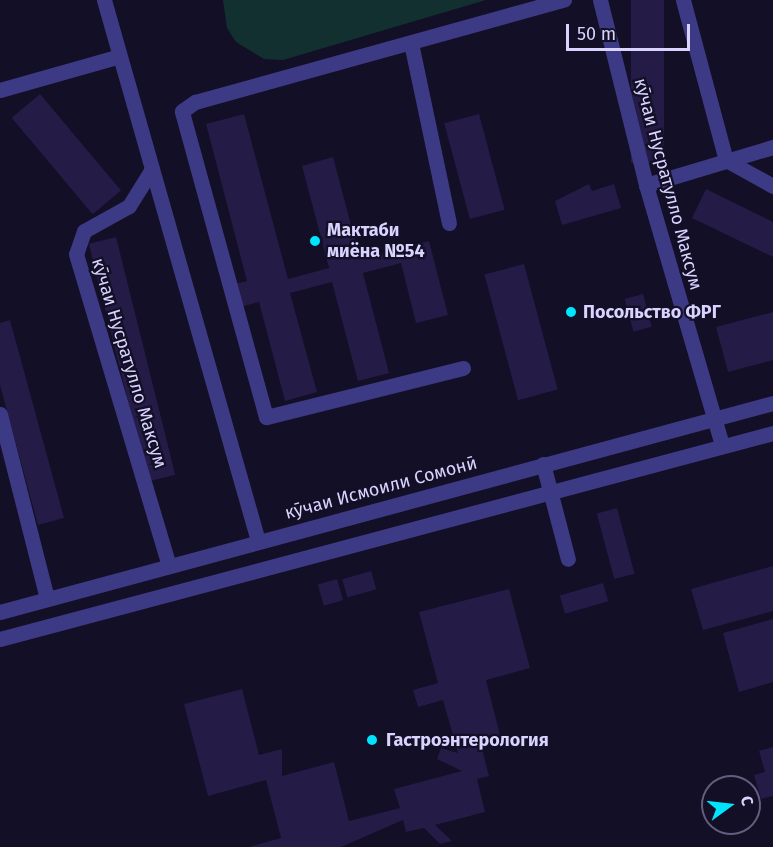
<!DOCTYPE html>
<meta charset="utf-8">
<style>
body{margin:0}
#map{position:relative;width:773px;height:847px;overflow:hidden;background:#130f26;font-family:"Fira Sans",sans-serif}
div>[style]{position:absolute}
.green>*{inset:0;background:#12302f}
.building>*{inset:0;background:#241b47;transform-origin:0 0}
.minor>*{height:15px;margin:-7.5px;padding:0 7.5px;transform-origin:7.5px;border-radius:7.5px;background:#3d3a85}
.dots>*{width:16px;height:16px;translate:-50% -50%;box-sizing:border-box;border:3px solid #130f26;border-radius:50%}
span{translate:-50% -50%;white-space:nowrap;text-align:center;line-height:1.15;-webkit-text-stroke:4.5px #130f26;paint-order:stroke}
.street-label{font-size:18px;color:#d9d4ff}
.poi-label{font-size:18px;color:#d9d4ff;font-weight:700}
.left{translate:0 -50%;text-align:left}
.north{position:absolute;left:701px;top:775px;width:60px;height:60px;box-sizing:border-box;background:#130f26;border:2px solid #625e7d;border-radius:50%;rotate:75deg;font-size:16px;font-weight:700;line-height:24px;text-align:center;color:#d9d4ff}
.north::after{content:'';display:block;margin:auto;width:21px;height:27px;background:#00e5ff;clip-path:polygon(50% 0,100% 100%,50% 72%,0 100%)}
.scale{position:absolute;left:566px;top:24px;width:124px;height:27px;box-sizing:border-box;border:3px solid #d9d4ff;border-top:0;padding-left:8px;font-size:18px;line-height:21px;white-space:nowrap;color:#d9d4ff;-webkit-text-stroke:4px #130f26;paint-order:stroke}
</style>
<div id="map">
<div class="green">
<i style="clip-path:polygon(223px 0,486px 0,283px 60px,264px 59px,236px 42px,227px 28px)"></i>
</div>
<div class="building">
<i style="left:631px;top:0;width:33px;height:163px"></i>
<i style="left:40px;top:94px;width:126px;height:37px;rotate:50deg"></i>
<i style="clip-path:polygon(244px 114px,288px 279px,329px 268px,302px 166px,333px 157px,360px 259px,429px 241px,448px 315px,416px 323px,401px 263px,363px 273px,389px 373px,358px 381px,332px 282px,290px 293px,317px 392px,285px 401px,259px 302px,236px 308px,230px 285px,247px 281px,206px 124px)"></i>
<i style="left:479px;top:114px;width:99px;height:36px;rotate:75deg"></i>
<i style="clip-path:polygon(589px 184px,592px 191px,614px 184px,621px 208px,562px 225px,555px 201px)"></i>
<i style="clip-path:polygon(706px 189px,773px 222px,773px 257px,692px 218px)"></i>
<i style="left:116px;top:237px;width:245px;height:28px;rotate:76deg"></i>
<i style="left:524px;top:264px;width:130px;height:41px;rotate:75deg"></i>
<i style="left:643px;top:294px;width:34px;height:19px;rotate:75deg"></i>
<i style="clip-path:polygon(773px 312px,773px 360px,728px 372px,716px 327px)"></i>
<i style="clip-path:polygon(10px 320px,64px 518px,38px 525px,0 385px,0 323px)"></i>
<i style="left:617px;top:508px;width:68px;height:21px;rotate:75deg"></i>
<i style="clip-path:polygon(773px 566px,773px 611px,703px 630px,691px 589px)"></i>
<i style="left:371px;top:571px;width:19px;height:30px;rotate:74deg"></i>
<i style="left:337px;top:579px;width:22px;height:20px;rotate:74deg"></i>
<i style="left:603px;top:583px;width:19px;height:45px;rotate:74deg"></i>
<i style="clip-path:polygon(509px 589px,530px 668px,486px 680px,501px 739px,481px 745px,489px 776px,477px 779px,485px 812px,435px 825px,452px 841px,440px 844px,424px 828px,406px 832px,403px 820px,341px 847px,249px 847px,281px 838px,266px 780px,208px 796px,184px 704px,242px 689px,259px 755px,282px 749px,282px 776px,334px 762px,349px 821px,400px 808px,394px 789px,462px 771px,437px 759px,441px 748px,458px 753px,443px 700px,418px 707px,413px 690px,438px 683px,419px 612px)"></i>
<i style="clip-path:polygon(773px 619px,773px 682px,739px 692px,723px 633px)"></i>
<i style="clip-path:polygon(773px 747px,773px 796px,761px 799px,754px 775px,765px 772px,759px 751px)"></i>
</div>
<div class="minor">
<i style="left:104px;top:0;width:562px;rotate:74.11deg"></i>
<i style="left:600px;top:0;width:191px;rotate:76deg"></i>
<i style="left:646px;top:185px;width:271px;rotate:73.7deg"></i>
<i style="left:683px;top:0;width:166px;rotate:75deg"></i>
<i style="left:726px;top:160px;width:54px;rotate:29deg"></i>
<i style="left:411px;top:43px;width:184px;rotate:78.1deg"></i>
<i style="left:0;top:90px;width:122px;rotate:-15.8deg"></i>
<i style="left:152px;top:169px;width:44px;rotate:121.9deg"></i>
<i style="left:129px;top:206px;width:51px;rotate:150.9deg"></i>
<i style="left:84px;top:231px;width:24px;rotate:109deg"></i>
<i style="left:76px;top:254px;width:325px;rotate:73.4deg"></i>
<i style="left:646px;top:185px;width:133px;rotate:-16.7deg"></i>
<i style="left:463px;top:368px;width:203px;rotate:166deg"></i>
<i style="left:266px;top:417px;width:317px;rotate:-105.4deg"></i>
<i style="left:182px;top:111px;width:16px;rotate:-35deg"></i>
<i style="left:195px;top:102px;width:383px;rotate:-15.5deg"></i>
<i style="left:0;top:414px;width:190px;rotate:75.7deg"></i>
<i style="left:543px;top:464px;width:98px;rotate:75.3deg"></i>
<i style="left:0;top:612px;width:801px;rotate:-15.13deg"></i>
<i style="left:0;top:639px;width:800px;rotate:-14.92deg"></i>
</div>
<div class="dots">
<i style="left:315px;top:241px;background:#00e5ff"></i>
<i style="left:571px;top:312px;background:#00e5ff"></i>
<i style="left:372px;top:740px;background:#00e5ff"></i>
</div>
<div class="street-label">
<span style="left:668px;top:184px;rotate:75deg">кӯчаи Нусратулло Максум</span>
<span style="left:129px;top:363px;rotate:73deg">кӯчаи Нусратулло Максум</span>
<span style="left:381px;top:488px;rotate:-15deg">кӯчаи Исмоили Сомонӣ</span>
</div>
<div class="poi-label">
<span class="left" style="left:327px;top:241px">Мактаби<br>миёна №54</span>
<span class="left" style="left:583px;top:312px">Посольство ФРГ</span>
<span class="left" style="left:386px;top:740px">Гастроэнтерология</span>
</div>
<div class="north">С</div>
<div class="scale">50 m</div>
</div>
